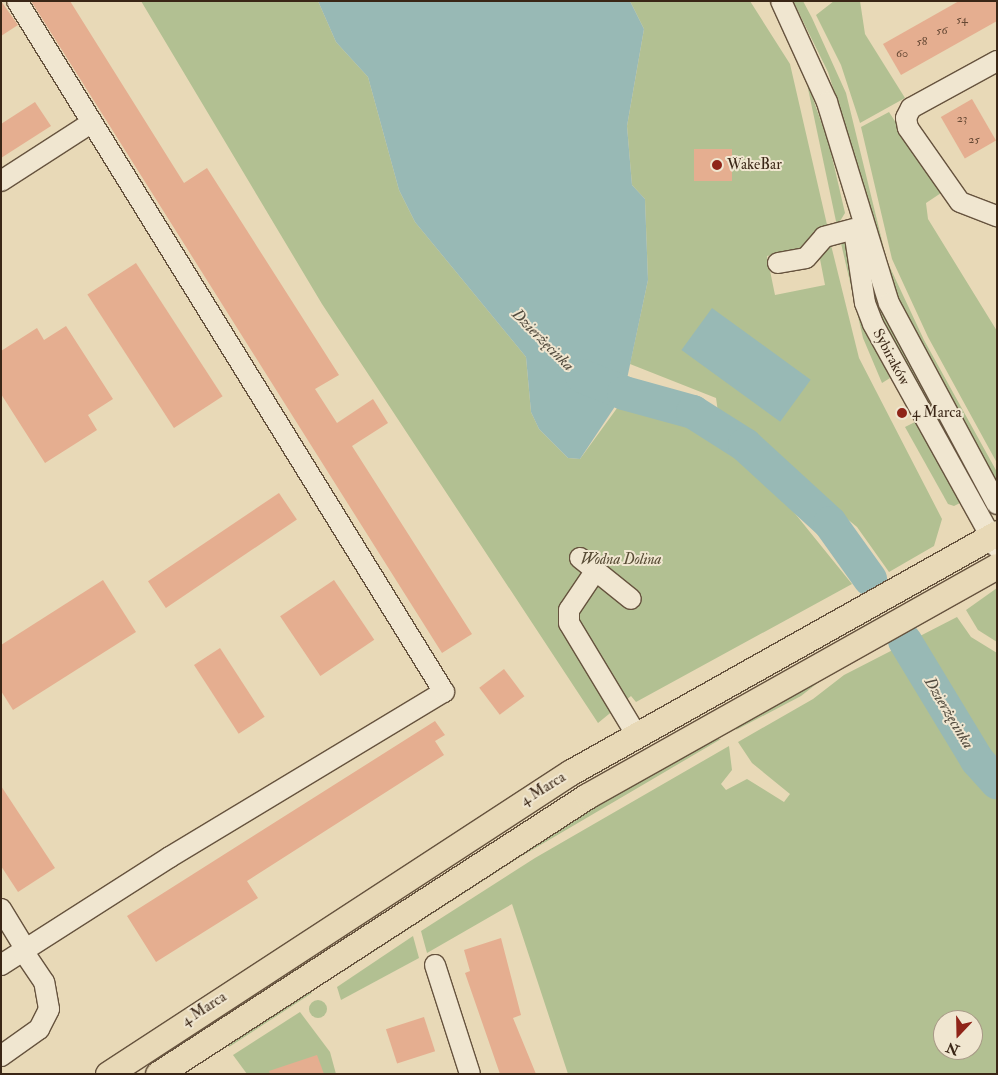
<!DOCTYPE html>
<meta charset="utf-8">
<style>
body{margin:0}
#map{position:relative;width:998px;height:1075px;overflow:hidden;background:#e8d9b7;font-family:"IM FELL Double Pica",serif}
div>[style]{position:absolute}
.green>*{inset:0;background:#b2c092}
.round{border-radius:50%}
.water>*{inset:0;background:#98b9b5;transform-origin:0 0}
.river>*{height:34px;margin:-17px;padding:0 17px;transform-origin:17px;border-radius:17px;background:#98b9b5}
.building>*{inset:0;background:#e5ae90;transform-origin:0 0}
.roads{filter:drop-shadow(1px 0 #66533e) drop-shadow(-1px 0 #66533e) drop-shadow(0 1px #66533e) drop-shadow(0 -1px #66533e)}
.minor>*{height:20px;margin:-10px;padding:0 10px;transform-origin:10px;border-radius:10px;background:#f0e6d0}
.major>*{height:25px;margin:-12.5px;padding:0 12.5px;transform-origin:12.5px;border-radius:12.5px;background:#e8d9b7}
.dots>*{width:14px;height:14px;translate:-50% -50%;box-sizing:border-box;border:2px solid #f0e6d0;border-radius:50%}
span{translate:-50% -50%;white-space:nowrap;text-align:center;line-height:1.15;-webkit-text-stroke:4px #f0e6d0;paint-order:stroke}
.number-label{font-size:12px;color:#654834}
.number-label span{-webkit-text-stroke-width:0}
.poi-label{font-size:15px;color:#3a2616}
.left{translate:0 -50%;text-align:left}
.street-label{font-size:15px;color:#3a2616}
.park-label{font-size:15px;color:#584c35;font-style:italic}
.water-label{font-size:16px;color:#524b3e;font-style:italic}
.frame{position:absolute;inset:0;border:2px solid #3a2616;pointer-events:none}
.north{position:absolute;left:933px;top:1010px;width:50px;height:50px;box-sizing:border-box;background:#f0e6d0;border:1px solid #a79986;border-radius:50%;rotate:201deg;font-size:14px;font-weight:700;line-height:20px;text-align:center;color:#3a2616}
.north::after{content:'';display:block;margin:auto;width:18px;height:22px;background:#8f2418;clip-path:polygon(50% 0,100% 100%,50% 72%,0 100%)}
</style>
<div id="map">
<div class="green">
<i style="clip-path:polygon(141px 1px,318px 1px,336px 42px,368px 77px,399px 190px,415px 222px,526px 357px,531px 412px,539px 429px,568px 458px,580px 459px,620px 404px,685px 422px,763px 474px,852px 584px,636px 702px,631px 696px,598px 723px,322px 304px)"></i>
<i style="clip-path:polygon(630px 1px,750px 1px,790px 64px,828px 229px,799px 250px,767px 256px,775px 295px,825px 285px,819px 254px,830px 241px,859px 358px,942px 519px,934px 546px,889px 572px,857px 527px,718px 412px,716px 398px,630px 364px,648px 280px,645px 199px,632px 185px,627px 126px,644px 29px)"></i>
<i style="clip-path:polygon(793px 1px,803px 1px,812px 18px,846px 93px,887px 261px,924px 340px,997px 472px,997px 482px,916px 345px,873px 240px,849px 138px,828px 72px)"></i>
<i style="clip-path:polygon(834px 1px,860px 1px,865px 34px,905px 98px,860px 123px,841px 65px,816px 15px)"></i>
<i style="clip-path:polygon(806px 79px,829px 144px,845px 213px,837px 226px)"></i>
<i style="clip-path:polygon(889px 112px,941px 193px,926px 203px,928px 219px,997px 331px,997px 463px,928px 337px,892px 259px,861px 127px)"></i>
<i style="clip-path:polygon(840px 239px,848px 243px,863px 323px,890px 378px,882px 383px,863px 338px)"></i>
<i style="clip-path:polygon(873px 281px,982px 491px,977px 494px,876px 316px,869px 282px)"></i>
<i style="clip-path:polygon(915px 422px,960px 503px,954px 506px,948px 504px,905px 427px)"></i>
<i style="clip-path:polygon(997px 588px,997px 642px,978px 630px,966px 610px)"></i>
<i style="clip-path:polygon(evenodd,957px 617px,971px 637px,997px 653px,997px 1074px,568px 1074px,512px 904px,427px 953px,421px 931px,535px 858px,729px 746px,732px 770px,721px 784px,726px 790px,747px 779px,784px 802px,790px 794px,752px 763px,738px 742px,813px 699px,844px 675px,957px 617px,943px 1020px,973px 1020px,973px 1050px,943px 1050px,943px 1020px)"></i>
<i style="clip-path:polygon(838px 667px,801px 696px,736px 730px,740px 723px)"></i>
<i style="clip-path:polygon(709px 738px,721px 739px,520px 857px,336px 976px,339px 967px,514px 852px)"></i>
<i style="clip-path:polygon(413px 936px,419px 958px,341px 1000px,337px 987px)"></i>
<i style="clip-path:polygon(303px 990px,312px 993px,229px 1047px,229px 1039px)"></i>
<i class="round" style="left:309px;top:1000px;width:18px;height:18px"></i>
<i style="clip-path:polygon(300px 1012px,330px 1052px,336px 1074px,247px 1074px,233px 1055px)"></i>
</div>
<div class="water">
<i style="clip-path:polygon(318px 1px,630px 1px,644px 29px,627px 126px,632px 185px,645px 199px,648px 280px,624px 393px,580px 459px,568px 458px,539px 429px,531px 412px,526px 357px,415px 222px,399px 190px,368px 77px,336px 42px)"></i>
<i style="left:712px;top:308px;width:122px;height:52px;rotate:36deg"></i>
</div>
<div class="river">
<i style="left:582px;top:376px;width:45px;rotate:22deg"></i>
<i style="left:624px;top:393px;width:72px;rotate:15.4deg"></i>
<i style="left:693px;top:412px;width:62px;rotate:32.4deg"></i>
<i style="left:745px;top:445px;width:115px;rotate:42.5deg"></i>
<i style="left:830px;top:523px;width:69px;rotate:54.5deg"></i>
<i style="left:905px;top:641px;width:139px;rotate:58.8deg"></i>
<i style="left:977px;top:760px;width:30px;rotate:48deg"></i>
</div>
<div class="building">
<i style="clip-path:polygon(1px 1px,18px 25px,1px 36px)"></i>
<i style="clip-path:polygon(31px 1px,70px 1px,184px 183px,207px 168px,339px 375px,315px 389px,337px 423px,373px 399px,388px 423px,352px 446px,472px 634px,442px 653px)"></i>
<i style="clip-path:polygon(959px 1px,997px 1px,997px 21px,901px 75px,883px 44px)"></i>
<i style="left:972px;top:99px;width:48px;height:36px;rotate:60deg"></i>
<i style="clip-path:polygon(35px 102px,51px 126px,1px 158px,1px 124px)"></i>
<i style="left:732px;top:149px;width:32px;height:38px;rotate:90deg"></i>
<i style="left:136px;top:263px;width:159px;height:58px;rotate:57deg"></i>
<i style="clip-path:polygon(66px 326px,113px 399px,88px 415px,97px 430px,45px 463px,1px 394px,1px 351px,37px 328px,44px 340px)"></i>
<i style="left:279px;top:493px;width:32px;height:158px;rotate:56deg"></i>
<i style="clip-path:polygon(103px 580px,136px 632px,13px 710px,1px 691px,1px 645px)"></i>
<i style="left:334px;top:580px;width:72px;height:65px;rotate:56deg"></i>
<i style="left:220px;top:648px;width:82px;height:31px;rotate:57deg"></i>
<i style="left:504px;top:669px;width:34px;height:31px;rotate:53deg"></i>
<i style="clip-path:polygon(435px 721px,445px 735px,435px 741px,444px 755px,247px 881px,258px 898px,156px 962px,127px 916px)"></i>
<i style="clip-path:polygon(1px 786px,55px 868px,18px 892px,1px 866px)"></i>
<i style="clip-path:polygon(501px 938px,521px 1015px,513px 1018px,536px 1074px,500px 1074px,465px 973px,470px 971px,464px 950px)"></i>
<i style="left:424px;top:1017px;width:36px;height:40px;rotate:72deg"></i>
<i style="clip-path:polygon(317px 1055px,324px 1074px,270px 1074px,269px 1071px)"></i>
</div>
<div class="roads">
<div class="minor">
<i style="left:781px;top:1px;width:111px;rotate:65.5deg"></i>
<i style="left:827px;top:102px;width:210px;rotate:72.9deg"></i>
<i style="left:889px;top:303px;width:228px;rotate:61.8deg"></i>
<i style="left:997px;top:61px;width:98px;rotate:151.3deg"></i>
<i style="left:911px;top:108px;width:11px;rotate:117deg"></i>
<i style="left:906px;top:118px;width:10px;rotate:79deg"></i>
<i style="left:908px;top:128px;width:90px;rotate:54.9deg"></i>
<i style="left:960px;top:202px;width:40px;rotate:21deg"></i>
<i style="left:1px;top:181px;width:107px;rotate:-32.8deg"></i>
<i style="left:855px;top:237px;width:67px;rotate:81.4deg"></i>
<i style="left:865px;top:303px;width:22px;rotate:69deg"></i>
<i style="left:873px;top:324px;width:256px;rotate:61deg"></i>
<i style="left:778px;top:263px;width:28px;rotate:-10deg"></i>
<i style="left:806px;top:258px;width:28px;rotate:-49deg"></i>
<i style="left:824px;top:237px;width:31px;rotate:-15deg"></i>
<i style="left:580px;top:558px;width:65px;rotate:38.8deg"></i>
<i style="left:596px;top:570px;width:48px;rotate:124deg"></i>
<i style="left:569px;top:610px;width:13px;rotate:90deg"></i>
<i style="left:569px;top:623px;width:130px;rotate:58.9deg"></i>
<i style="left:1px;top:909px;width:48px;rotate:58.6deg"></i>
<i style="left:1px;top:965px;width:201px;rotate:-32.6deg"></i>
<i style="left:170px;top:857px;width:320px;rotate:-31.1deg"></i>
<i style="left:444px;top:692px;width:812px;rotate:-121.71deg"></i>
<i style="left:435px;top:965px;width:114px;rotate:72.2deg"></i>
<i style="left:1px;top:1056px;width:47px;rotate:-35.4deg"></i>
<i style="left:39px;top:1029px;width:22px;rotate:-63deg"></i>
<i style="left:49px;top:1009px;width:27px;rotate:-100deg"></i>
<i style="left:44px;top:982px;width:37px;rotate:-124deg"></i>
</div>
<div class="major">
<i style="left:108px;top:1074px;width:553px;rotate:-33.12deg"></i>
<i style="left:571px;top:772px;width:488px;rotate:-29.3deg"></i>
<i style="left:158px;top:1074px;width:511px;rotate:-32.94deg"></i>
<i style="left:587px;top:796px;width:470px;rotate:-29.3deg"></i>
</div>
</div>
<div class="dots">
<i style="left:717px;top:165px;background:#8f2418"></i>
<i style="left:902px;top:413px;background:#8f2418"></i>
</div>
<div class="number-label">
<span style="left:962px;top:20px">54</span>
<span style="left:942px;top:31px">56</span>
<span style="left:922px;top:42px">58</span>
<span style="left:902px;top:54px">60</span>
<span style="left:962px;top:119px">23</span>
<span style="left:974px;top:140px">25</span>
</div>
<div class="poi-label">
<span class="left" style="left:727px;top:165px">WakeBar</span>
<span class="left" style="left:912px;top:413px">4 Marca</span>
</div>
<div class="street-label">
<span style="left:891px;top:357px;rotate:62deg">Sybiraków</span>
<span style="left:543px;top:789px;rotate:-32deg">4 Marca</span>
<span style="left:204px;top:1009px;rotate:-33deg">4 Marca</span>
</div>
<div class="park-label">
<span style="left:621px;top:560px">Wodna Dolina</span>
</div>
<div class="water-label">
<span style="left:543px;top:340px;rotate:45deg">Dzierżęcinka</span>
<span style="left:949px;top:713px;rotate:59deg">Dzierżęcinka</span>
</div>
<div class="frame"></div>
<div class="north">N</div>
</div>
